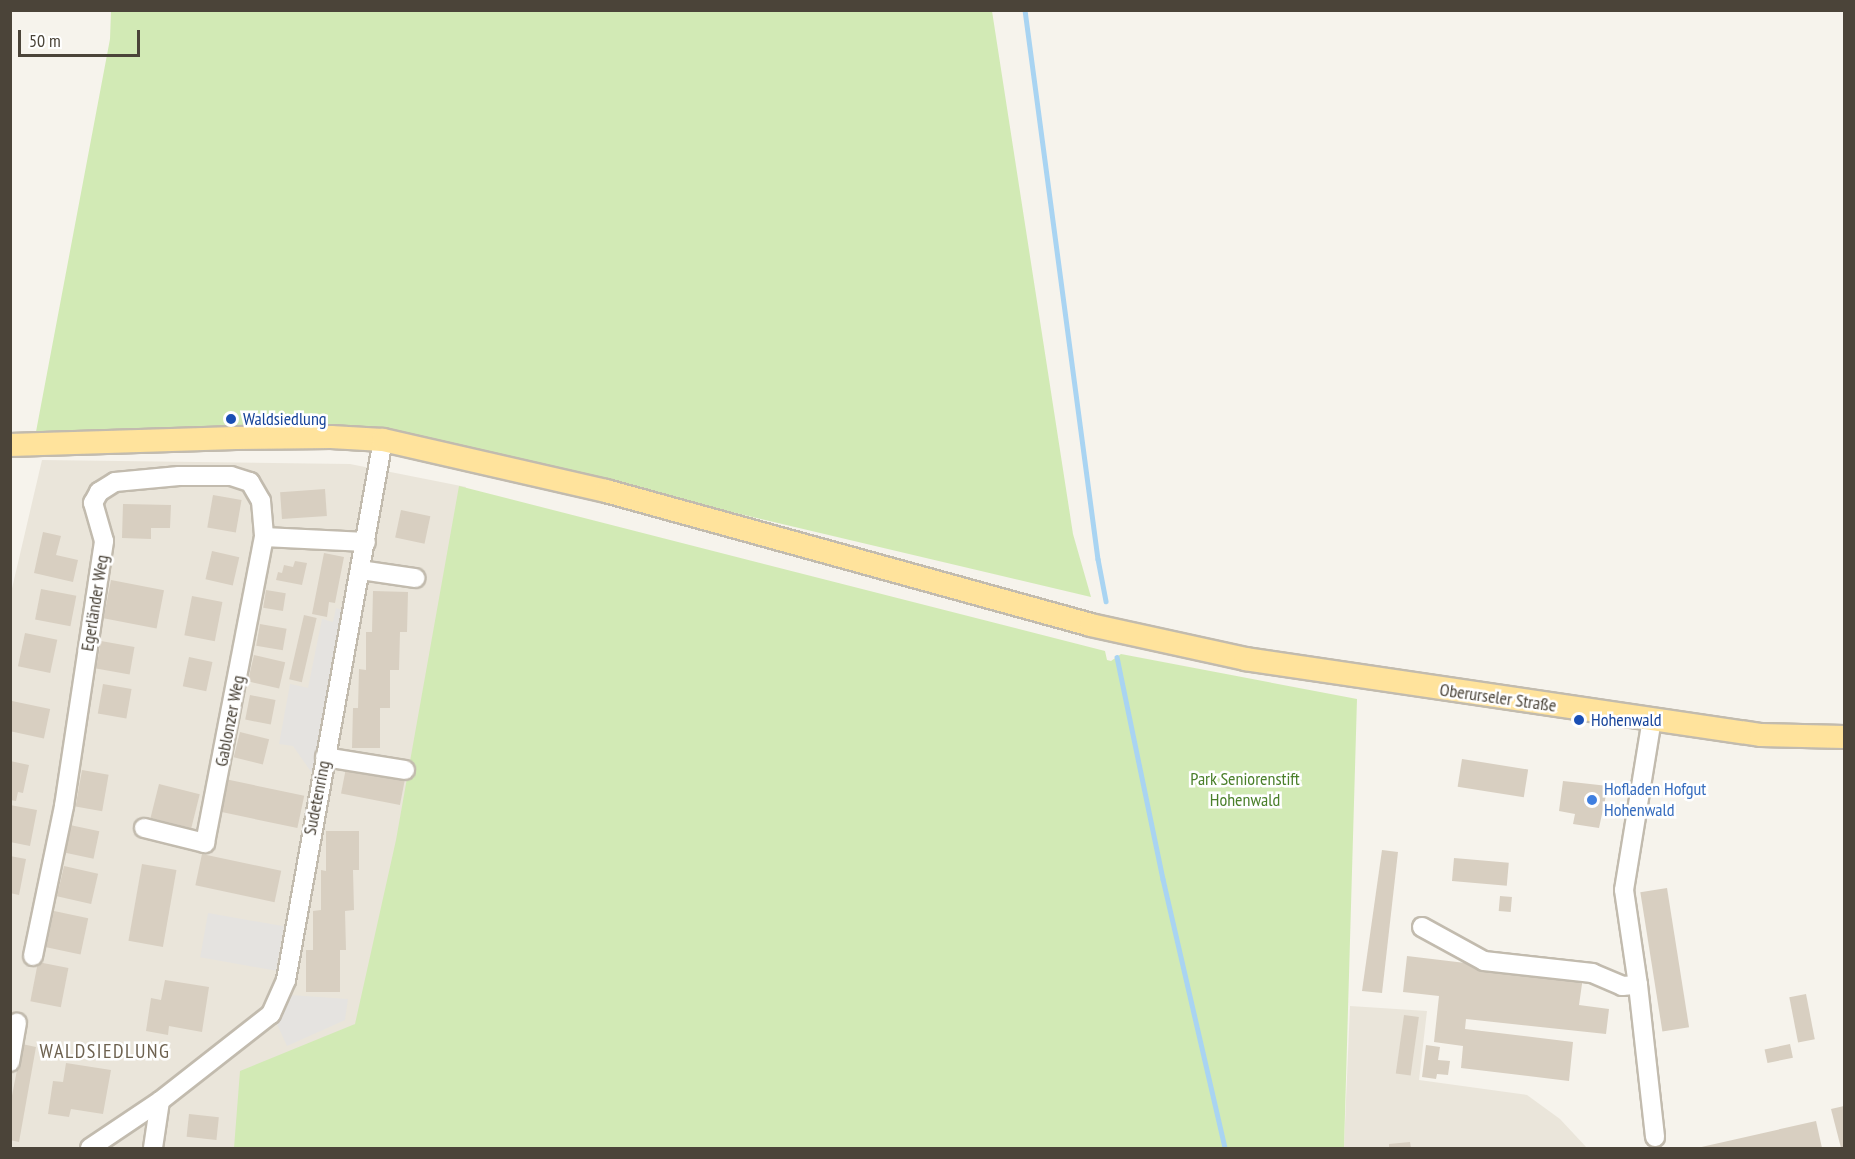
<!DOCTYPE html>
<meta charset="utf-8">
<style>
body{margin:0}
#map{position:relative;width:1855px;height:1159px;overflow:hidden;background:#f6f3ec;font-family:"PT Sans Narrow",sans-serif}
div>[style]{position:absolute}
.residential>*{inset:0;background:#eae5da}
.green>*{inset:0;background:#d2eab5}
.parking>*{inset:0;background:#e5e3e0;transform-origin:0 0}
.stream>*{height:4.5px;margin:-2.25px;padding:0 2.25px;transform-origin:2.25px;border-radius:2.25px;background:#a9d4f2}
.building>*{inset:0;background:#d8cfc1;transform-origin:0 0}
.roads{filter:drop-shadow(2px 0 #c2bbae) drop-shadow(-2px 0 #c2bbae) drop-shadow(0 2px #c2bbae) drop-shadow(0 -2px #c2bbae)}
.minor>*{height:18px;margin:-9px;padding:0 9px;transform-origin:9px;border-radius:9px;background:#fff}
.major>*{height:22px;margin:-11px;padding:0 11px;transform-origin:11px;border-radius:11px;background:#ffe39c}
.dots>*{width:16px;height:16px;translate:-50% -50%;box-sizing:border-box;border:3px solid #fff;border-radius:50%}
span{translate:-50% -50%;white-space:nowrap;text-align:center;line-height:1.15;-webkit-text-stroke:5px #fff;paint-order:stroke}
.transit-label{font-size:18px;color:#164399}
.left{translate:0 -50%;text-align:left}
.street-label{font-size:18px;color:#4b4439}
.park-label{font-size:18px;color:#4a7f2a}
.shop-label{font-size:18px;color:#366cbe}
.neighbourhood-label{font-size:20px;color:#6e6250;letter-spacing:1.5px}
.frame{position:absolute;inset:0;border:12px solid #4b4439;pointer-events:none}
.scale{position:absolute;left:18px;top:30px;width:122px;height:27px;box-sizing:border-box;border:3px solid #4b4439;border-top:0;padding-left:8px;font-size:18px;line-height:21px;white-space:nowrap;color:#4b4439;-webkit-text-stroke:4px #fff;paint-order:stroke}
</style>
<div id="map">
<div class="residential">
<i style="clip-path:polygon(42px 460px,350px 464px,466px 487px,383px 1008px,275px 1071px,256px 1148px,11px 1148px,10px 597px)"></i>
<i style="clip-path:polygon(1350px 1006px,1427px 1011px,1419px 1080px,1527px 1095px,1560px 1119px,1587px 1148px,1344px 1148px)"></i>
</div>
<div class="green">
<i style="clip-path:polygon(111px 11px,992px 11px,1073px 534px,1091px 597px,376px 428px,334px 426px,35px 437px,110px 39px)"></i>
<i style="clip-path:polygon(459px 486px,1105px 651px,1107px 660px,1111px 661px,1121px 654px,1357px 699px,1344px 1148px,234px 1148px,240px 1071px,355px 1024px,396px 840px)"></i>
</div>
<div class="parking">
<i style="clip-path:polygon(336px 608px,345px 611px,314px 776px,293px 746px,279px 744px,290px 684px,308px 688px,322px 619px,333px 622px)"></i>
<i style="left:208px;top:913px;width:77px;height:45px;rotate:10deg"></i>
<i style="clip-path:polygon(289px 995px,348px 999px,345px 1020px,287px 1046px,276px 1022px)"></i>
</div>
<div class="stream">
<i style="left:1025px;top:10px;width:554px;rotate:82.43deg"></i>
<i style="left:1098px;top:559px;width:43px;rotate:79.2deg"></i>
<i style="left:1117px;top:657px;width:227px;rotate:78.3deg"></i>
<i style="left:1163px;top:879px;width:276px;rotate:77deg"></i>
</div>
<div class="building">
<i style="left:325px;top:489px;width:27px;height:45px;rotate:86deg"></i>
<i style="left:213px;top:495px;width:29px;height:33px;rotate:10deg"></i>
<i style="clip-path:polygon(123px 504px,171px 505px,170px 528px,151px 528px,151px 539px,122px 538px)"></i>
<i style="left:401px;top:510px;width:30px;height:28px;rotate:12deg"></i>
<i style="clip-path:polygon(43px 532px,61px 536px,56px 555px,78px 560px,73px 582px,34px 573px)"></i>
<i style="left:212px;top:551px;width:28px;height:29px;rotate:13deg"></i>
<i style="clip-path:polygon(324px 553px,344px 557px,335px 603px,329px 602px,327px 617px,312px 614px)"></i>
<i style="clip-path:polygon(295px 561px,307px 563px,302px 585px,276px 580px,278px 572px,282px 573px,284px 565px,293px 567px)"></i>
<i style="left:111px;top:580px;width:54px;height:39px;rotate:11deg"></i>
<i style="left:41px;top:589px;width:36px;height:31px;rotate:11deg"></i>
<i style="left:266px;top:590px;width:20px;height:18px;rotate:9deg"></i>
<i style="clip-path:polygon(373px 591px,408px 592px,407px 632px,400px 632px,399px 670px,390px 670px,390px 708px,380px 708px,380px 748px,352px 748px,353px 708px,358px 708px,359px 669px,366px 670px,366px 632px,372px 632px)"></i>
<i style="left:192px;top:596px;width:31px;height:40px;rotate:11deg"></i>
<i style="left:304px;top:615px;width:13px;height:66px;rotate:13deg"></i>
<i style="left:260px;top:624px;width:27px;height:22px;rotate:10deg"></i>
<i style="left:25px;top:633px;width:33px;height:34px;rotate:12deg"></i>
<i style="left:101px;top:641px;width:34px;height:28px;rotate:10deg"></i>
<i style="left:254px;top:655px;width:32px;height:27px;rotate:13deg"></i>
<i style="left:189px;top:657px;width:24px;height:30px;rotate:12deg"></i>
<i style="left:103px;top:684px;width:29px;height:30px;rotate:10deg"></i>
<i style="left:250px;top:695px;width:26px;height:25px;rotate:11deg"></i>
<i style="left:12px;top:701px;width:39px;height:30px;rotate:12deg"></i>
<i style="left:240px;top:732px;width:30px;height:26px;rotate:14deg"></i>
<i style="left:1462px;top:759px;width:67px;height:28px;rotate:9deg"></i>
<i style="clip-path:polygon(10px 761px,29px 765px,23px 793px,18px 792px,16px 801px,10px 800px)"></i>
<i style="left:346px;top:768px;width:60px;height:26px;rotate:11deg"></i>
<i style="left:82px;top:770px;width:27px;height:37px;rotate:10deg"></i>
<i style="left:225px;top:779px;width:81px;height:33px;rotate:12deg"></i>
<i style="clip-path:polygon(1563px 781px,1608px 786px,1599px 828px,1573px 824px,1575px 814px,1559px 811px)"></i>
<i style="left:159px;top:784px;width:42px;height:35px;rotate:14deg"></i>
<i style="clip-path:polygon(10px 805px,37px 810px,30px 846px,10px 842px)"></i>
<i style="left:70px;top:825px;width:30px;height:28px;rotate:12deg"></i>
<i style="clip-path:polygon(326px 831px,359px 831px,359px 870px,353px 870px,354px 910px,345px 911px,346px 950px,340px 950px,340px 992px,306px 992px,306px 950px,313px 950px,313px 911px,321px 910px,321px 870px,326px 871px)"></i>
<i style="clip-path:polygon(1382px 850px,1398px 852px,1382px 993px,1362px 991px)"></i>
<i style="left:202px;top:854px;width:81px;height:32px;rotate:12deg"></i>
<i style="clip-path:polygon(10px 856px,26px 859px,19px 895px,10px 893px)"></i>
<i style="left:1454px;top:858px;width:55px;height:23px;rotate:5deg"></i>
<i style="left:142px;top:864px;width:35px;height:78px;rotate:10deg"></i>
<i style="left:64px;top:866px;width:35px;height:31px;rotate:13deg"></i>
<i style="left:1667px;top:888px;width:141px;height:27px;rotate:81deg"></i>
<i style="left:1500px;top:896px;width:12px;height:15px;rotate:5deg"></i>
<i style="left:54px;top:911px;width:35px;height:37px;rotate:12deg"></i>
<i style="clip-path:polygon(1407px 956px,1583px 977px,1579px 1005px,1609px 1009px,1606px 1034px,1466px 1019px,1465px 1029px,1573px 1042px,1569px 1081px,1461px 1068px,1463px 1046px,1434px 1042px,1439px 996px,1403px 992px)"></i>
<i style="left:38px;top:962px;width:31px;height:40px;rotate:11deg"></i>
<i style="clip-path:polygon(165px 980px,209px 987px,202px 1032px,169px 1026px,168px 1035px,146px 1031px,151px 998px,161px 1000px)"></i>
<i style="left:1806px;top:994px;width:46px;height:17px;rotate:79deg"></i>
<i style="left:1404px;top:1015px;width:15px;height:59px;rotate:8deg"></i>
<i style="clip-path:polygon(22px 1044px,36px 1047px,19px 1142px,10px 1140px,10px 1106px)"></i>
<i style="left:1790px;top:1044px;width:14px;height:26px;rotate:78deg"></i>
<i style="clip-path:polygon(1426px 1045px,1440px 1047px,1438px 1060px,1450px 1061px,1448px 1075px,1437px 1074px,1436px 1079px,1422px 1077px)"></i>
<i style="clip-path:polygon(66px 1063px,111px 1070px,103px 1114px,71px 1109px,69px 1117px,48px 1114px,53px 1081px,63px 1082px)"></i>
<i style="clip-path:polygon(1844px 1106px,1844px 1148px,1841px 1148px,1831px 1109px)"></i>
<i style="left:189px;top:1114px;width:30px;height:23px;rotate:6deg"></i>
<i style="clip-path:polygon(1816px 1121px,1822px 1148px,1697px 1148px)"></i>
<i style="clip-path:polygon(1410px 1142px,1411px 1148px,1389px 1148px,1389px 1144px)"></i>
</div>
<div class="roads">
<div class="minor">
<i style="left:360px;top:570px;width:56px;rotate:8.3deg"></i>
<i style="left:1652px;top:719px;width:173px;rotate:99.3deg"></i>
<i style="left:1624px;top:890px;width:96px;rotate:81.6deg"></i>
<i style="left:1638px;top:985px;width:153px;rotate:83.6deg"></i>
<i style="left:325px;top:757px;width:81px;rotate:9.2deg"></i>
<i style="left:144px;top:828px;width:63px;rotate:13.8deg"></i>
<i style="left:205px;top:843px;width:312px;rotate:-79.1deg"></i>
<i style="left:1422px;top:927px;width:71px;rotate:28.7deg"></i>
<i style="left:1484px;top:961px;width:109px;rotate:6.3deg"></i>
<i style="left:1592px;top:973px;width:33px;rotate:23deg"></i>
<i style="left:1622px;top:986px;width:16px;rotate:-4deg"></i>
<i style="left:33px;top:956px;width:153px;rotate:-78.3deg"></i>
<i style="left:64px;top:806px;width:268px;rotate:-81.4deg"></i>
<i style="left:104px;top:541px;width:40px;rotate:-106deg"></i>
<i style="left:93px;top:503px;width:13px;rotate:-61deg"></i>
<i style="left:99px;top:492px;width:19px;rotate:-32deg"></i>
<i style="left:115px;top:482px;width:64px;rotate:-5.4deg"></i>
<i style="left:179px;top:476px;width:52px"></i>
<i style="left:231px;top:476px;width:20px;rotate:18deg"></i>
<i style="left:250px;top:482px;width:22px;rotate:60deg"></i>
<i style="left:261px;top:501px;width:36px;rotate:85deg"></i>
<i style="left:264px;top:537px;width:102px;rotate:2.8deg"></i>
<i style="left:10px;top:1062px;width:40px;rotate:-80deg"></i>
<i style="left:160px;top:1101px;width:141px;rotate:-38.1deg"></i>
<i style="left:271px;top:1014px;width:37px;rotate:-66deg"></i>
<i style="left:286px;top:980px;width:549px;rotate:-79.82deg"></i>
<i style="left:90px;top:1148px;width:84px;rotate:-33.9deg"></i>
<i style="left:160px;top:1101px;width:48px;rotate:98.5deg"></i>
</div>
<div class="major">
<i style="left:10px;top:445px;width:226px;rotate:-1.8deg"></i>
<i style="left:236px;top:438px;width:95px;rotate:-0.6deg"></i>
<i style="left:331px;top:437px;width:52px;rotate:3.3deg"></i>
<i style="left:383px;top:440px;width:229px;rotate:12.9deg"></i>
<i style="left:606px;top:491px;width:503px;rotate:15.44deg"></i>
<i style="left:1091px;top:625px;width:158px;rotate:12.4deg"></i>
<i style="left:1245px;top:659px;width:522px;rotate:8.38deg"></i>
<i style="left:1761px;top:735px;width:83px;rotate:1.4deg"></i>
</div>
</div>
<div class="dots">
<i style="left:231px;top:419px;background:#1a4fb4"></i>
<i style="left:1579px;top:720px;background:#1a4fb4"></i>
<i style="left:1592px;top:800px;background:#3f7fe0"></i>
</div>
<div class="transit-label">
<span class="left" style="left:243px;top:419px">Waldsiedlung</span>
<span class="left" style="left:1591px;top:720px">Hohenwald</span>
</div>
<div class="street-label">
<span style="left:95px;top:603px;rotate:-81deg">Egerländer Weg</span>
<span style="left:1498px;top:698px;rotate:8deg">Oberurseler Straße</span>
<span style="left:230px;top:721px;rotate:-79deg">Gablonzer Weg</span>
<span style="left:317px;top:798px;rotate:-79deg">Sudetenring</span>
</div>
<div class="park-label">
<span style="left:1245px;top:790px">Park Seniorenstift<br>Hohenwald</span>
</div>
<div class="shop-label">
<span class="left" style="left:1604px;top:800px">Hofladen Hofgut<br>Hohenwald</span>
</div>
<div class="neighbourhood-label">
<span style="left:105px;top:1051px">WALDSIEDLUNG</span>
</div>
<div class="frame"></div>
<div class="scale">50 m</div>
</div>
